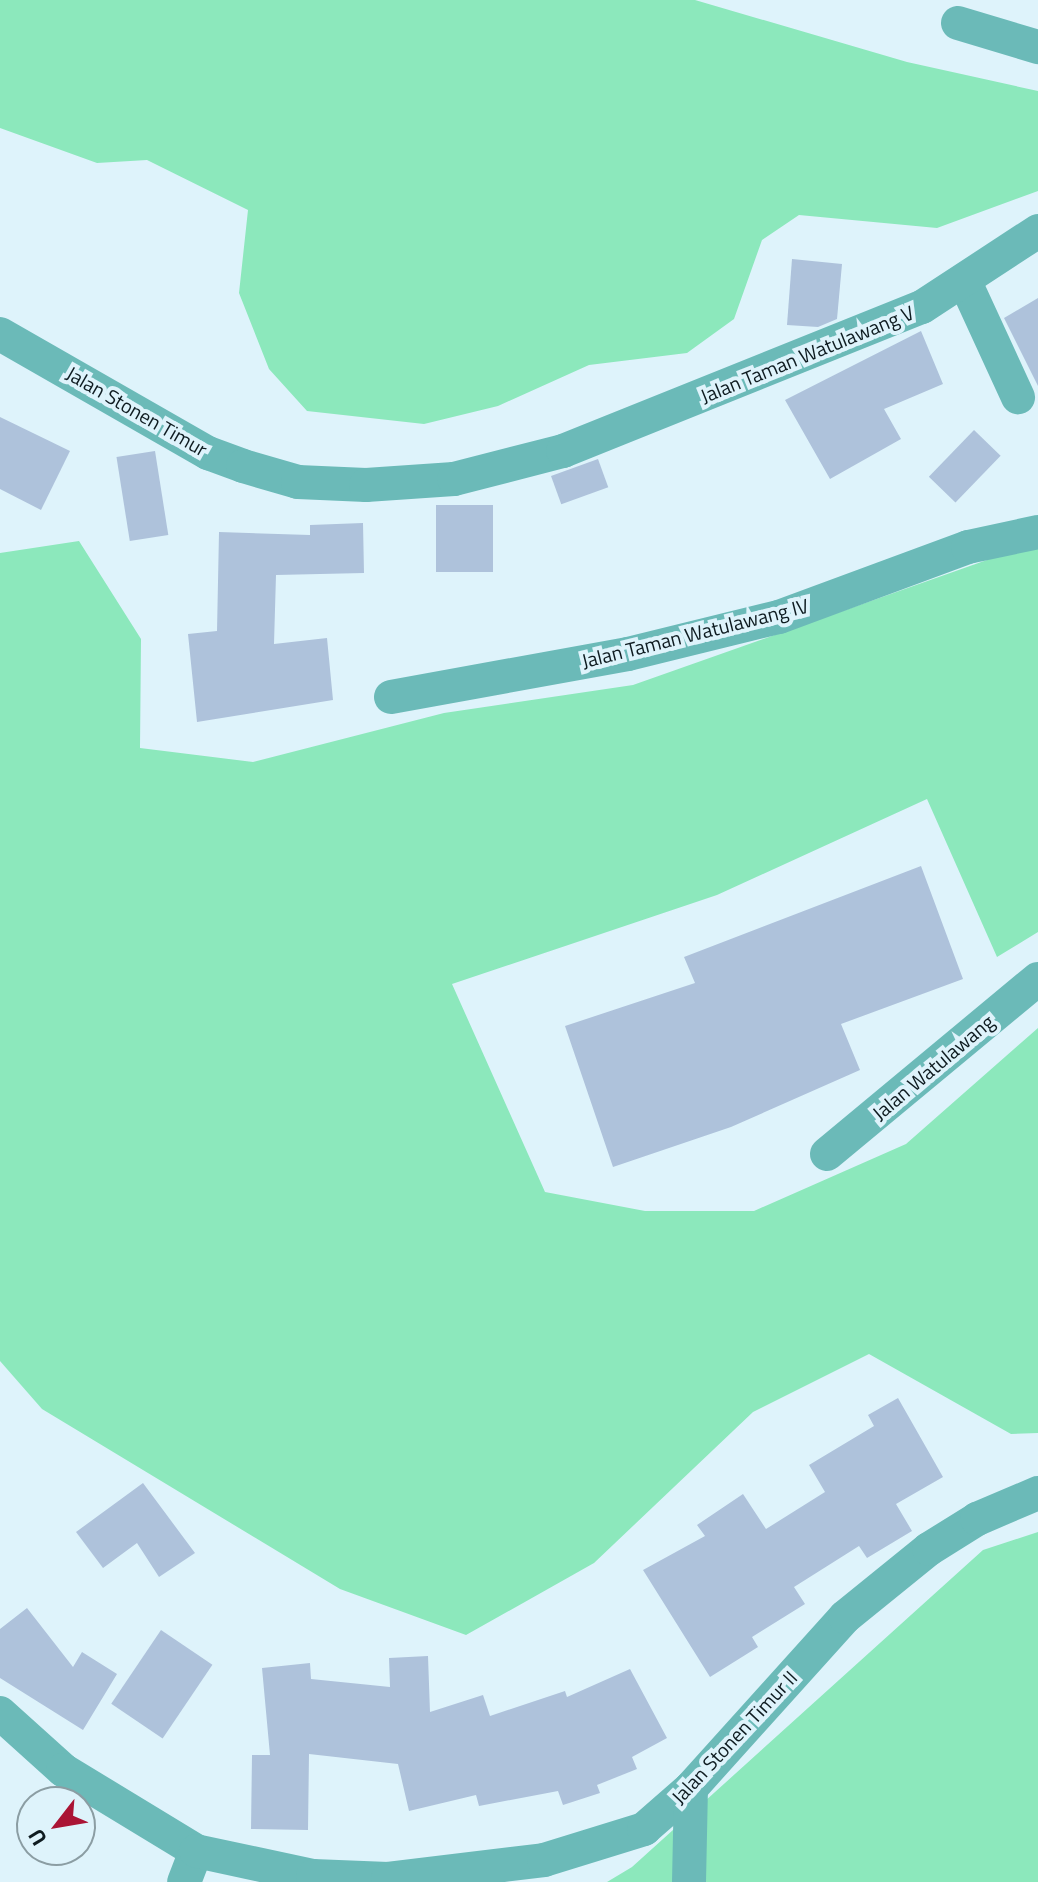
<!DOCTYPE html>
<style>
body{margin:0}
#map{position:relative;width:1038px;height:1882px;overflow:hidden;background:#def3fb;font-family:"Titillium Web",sans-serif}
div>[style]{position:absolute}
.green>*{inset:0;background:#8ce8bc}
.building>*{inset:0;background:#aec2db;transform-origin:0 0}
.street>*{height:34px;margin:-17px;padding:0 17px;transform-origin:17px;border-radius:17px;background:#6bbab8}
span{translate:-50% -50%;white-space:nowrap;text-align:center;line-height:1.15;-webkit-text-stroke:8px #def3fb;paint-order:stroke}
.street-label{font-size:20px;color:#0e1b20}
.north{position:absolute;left:16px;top:1786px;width:80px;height:80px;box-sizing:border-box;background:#def3fb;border:2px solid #8b9da3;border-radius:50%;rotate:239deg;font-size:22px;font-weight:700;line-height:32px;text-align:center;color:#0e1b20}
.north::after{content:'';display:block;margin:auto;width:28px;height:36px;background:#aa1435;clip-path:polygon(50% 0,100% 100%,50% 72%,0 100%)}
</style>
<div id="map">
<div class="green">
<i style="clip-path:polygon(0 0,695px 0,907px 62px,1038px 91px,1038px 191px,937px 228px,799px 215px,762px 240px,734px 319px,687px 353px,589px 365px,498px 406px,424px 424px,307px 411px,269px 369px,239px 293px,248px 210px,147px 160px,97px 163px,0 128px)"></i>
<i style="clip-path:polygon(79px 541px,141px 639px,140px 748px,253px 762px,444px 713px,633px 685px,1038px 542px,1038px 932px,997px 957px,927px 799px,717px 895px,452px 984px,545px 1192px,645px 1211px,754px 1211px,906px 1144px,1038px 1028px,1038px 1433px,1011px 1434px,869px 1354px,753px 1412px,594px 1563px,466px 1635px,340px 1589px,42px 1409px,0 1361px,0 553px)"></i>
<i style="clip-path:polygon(1038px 1532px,1038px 1882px,607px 1882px,632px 1867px,983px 1550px)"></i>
</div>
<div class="building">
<i style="clip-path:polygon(792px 259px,842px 264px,837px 319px,818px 327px,787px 325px)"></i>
<i style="clip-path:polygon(1038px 298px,1038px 386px,1004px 318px)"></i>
<i style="clip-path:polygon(921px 331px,943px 384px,884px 409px,901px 439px,830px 479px,785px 400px)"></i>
<i style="clip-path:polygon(0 417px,70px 451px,41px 510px,0 489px)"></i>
<i style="left:974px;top:430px;width:37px;height:65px;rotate:44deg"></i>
<i style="left:155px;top:451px;width:85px;height:39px;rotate:81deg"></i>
<i style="left:598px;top:459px;width:30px;height:50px;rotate:70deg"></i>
<i style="left:436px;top:505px;width:57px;height:67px"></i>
<i style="clip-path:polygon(363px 523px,364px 573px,276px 575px,274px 644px,327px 638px,333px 700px,197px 722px,188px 634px,217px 631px,219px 532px,310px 535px,310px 525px)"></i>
<i style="clip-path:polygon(921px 866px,963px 979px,841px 1024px,860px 1070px,731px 1127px,613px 1167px,565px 1026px,695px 983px,684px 957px)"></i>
<i style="clip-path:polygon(898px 1398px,943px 1477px,896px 1504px,912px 1531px,867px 1558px,859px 1546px,794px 1587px,805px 1604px,752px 1637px,758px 1647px,710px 1677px,643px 1570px,705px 1536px,697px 1525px,743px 1494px,766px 1529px,825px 1492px,809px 1465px,874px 1426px,868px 1415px)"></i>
<i style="clip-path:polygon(143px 1483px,195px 1553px,159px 1577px,137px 1543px,103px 1568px,76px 1532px)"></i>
<i style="clip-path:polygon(27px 1608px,73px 1667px,82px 1652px,117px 1674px,83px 1730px,0 1678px,0 1629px)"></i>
<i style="left:161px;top:1630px;width:62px;height:89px;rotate:34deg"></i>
<i style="clip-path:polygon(428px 1656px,430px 1712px,483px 1695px,490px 1716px,565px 1691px,567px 1697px,630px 1669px,667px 1738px,632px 1757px,637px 1769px,597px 1785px,600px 1793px,563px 1805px,558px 1791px,479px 1806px,476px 1795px,409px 1811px,398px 1764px,309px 1754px,308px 1830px,251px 1829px,252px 1755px,270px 1755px,262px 1668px,310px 1663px,311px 1679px,390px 1687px,389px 1658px)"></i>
</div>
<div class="street">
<i style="left:958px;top:23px;width:84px;rotate:16.7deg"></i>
<i style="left:965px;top:282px;width:127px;rotate:65.3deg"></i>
<i style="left:0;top:334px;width:240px;rotate:29.8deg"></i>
<i style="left:208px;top:453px;width:37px;rotate:20deg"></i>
<i style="left:243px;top:466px;width:57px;rotate:16.2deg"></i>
<i style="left:298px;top:482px;width:68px;rotate:2.5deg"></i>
<i style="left:366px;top:485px;width:88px;rotate:-3.9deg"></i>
<i style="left:454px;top:479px;width:113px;rotate:-14.4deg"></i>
<i style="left:563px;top:451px;width:387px;rotate:-21.9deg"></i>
<i style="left:922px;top:307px;width:139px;rotate:-33.2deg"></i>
<i style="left:391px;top:697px;width:241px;rotate:-10.3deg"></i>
<i style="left:628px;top:654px;width:155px;rotate:-13.8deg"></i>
<i style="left:779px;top:617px;width:202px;rotate:-20.3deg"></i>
<i style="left:968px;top:547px;width:72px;rotate:-12.1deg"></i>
<i style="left:827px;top:1154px;width:274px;rotate:-39.7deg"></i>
<i style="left:0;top:1713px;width:85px;rotate:42.1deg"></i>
<i style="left:63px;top:1770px;width:156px;rotate:31.3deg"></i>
<i style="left:196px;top:1851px;width:33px;rotate:111deg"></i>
<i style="left:196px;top:1851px;width:120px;rotate:12.1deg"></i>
<i style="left:313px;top:1876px;width:75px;rotate:2.3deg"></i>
<i style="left:388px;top:1879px;width:157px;rotate:-6.9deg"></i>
<i style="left:544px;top:1860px;width:105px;rotate:-17.2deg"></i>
<i style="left:644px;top:1829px;width:62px;rotate:-41.1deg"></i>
<i style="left:691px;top:1788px;width:230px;rotate:-48deg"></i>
<i style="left:845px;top:1617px;width:108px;rotate:-39deg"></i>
<i style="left:929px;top:1549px;width:57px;rotate:-32deg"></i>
<i style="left:977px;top:1519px;width:66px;rotate:-23.1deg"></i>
<i style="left:689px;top:1882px;width:94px;rotate:-88.8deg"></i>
</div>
<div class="street-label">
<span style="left:807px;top:354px;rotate:-22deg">Jalan Taman Watulawang V</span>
<span style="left:137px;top:411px;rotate:30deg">Jalan Stonen Timur</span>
<span style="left:695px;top:633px;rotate:-14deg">Jalan Taman Watulawang IV</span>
<span style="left:933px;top:1067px;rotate:-40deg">Jalan Watulawang</span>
<span style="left:734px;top:1737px;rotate:-47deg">Jalan Stonen Timur II</span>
</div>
<div class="north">U</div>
</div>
